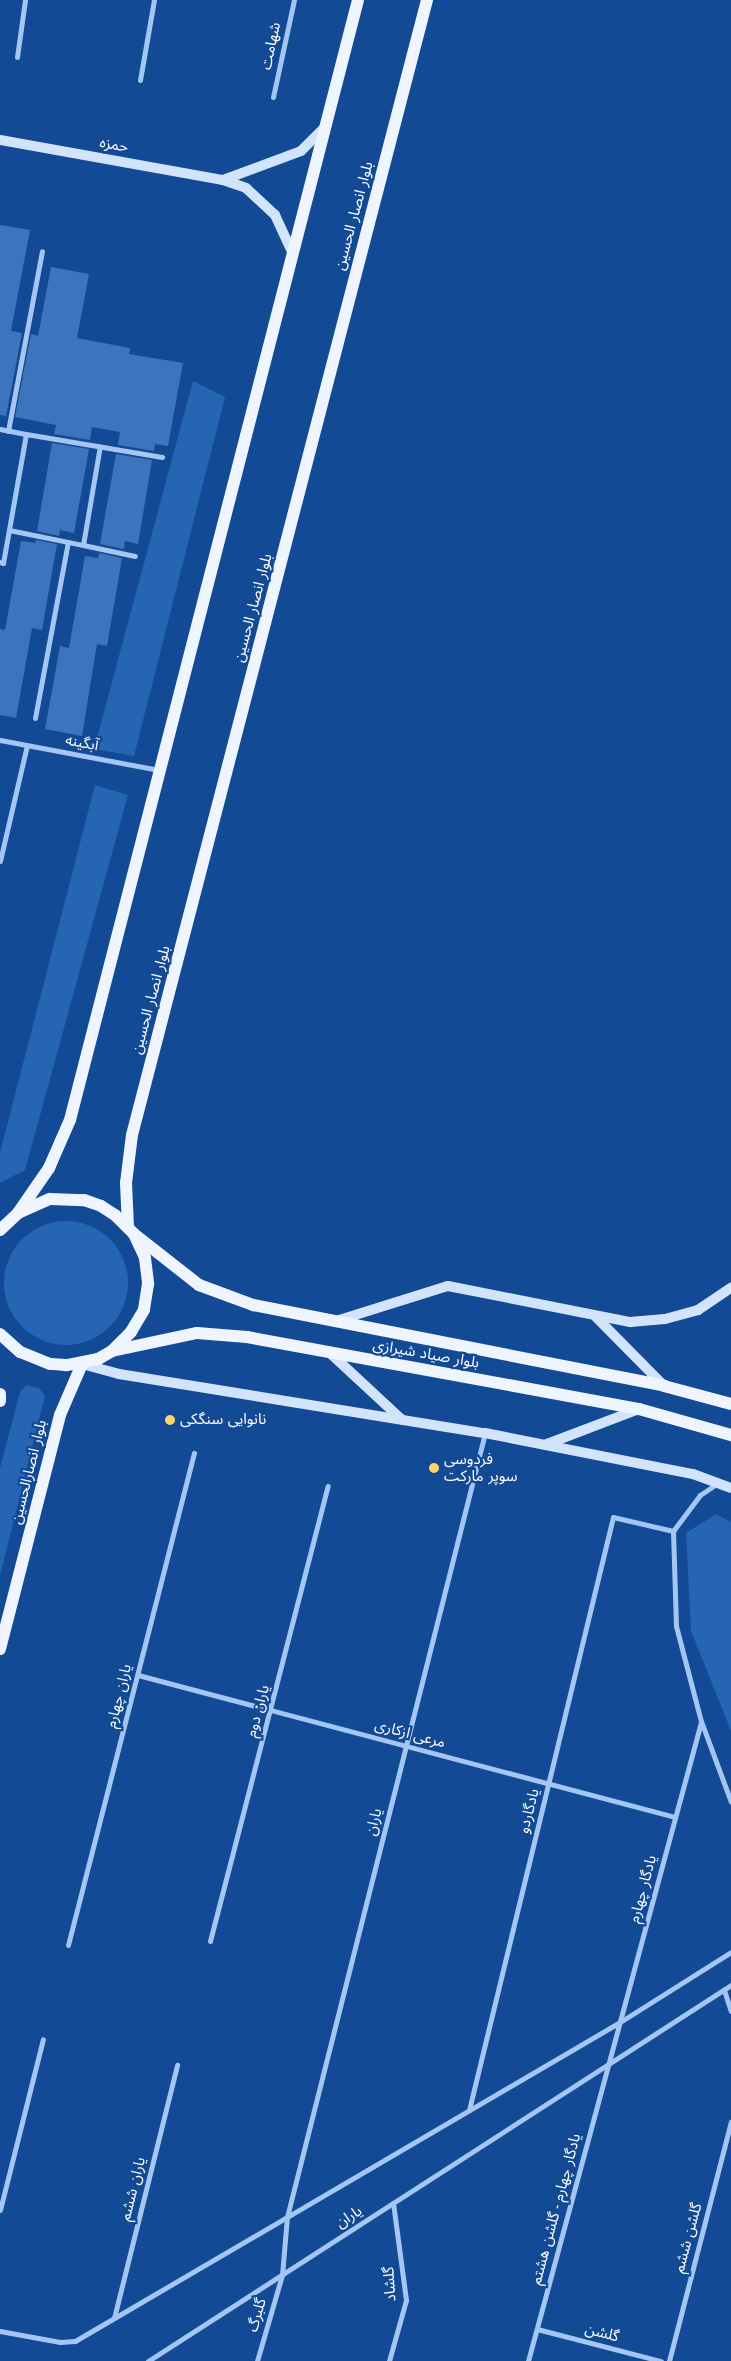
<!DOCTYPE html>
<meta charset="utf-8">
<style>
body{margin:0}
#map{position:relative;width:731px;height:2361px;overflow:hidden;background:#134a95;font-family:Jost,"Noto Sans Arabic",sans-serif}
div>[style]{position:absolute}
.green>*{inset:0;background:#2664b4}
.round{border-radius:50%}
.building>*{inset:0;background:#3c74bd}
.minor>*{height:5px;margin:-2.5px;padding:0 2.5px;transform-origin:2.5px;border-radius:2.5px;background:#a3c6f2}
.secondary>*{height:10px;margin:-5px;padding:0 5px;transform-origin:5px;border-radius:5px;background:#d2e4fc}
.primary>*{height:12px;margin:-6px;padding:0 6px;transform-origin:6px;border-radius:6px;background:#eef5ff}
.dots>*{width:14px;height:14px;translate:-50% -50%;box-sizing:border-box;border:2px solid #134a95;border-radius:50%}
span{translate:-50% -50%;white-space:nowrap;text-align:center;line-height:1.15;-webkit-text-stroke:4.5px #134a95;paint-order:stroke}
.street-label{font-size:15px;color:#fff}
.poi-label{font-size:15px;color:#fff}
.left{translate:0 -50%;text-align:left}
</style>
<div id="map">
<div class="green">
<i style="clip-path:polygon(193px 381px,225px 397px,134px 756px,94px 749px)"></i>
<i style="clip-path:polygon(95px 785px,128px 795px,25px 1170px,0 1183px,0 1153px)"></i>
<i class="round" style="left:4px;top:1221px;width:124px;height:124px"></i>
<i style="clip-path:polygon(26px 1385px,39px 1388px,45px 1396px,0 1576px,0 1468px,20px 1392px)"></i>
<i style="clip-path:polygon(716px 1514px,731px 1522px,731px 1731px,691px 1631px,686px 1533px)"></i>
</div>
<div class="building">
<i style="clip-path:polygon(0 225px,30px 230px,11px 331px,22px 333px,6px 416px,0 415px)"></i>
<i style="clip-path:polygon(51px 267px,89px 274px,77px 338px,130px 348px,129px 354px,183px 363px,168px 446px,155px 444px,154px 451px,118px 445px,120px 432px,92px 427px,90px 440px,54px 434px,56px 425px,15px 417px,31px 334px,38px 336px)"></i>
<i style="clip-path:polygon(52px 443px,89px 449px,74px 533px,60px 530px,59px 536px,37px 531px)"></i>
<i style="clip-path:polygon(116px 454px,152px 460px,138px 544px,125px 541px,124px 549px,100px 544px)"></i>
<i style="clip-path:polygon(36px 540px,57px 544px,42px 630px,32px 628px,16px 718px,0 715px,0 629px,5px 630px,21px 541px,35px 543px)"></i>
<i style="clip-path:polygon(99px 553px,122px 558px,107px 646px,97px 644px,82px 736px,45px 729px,60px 646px,69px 648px,85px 556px,98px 558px)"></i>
</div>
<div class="minor">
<i style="left:17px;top:57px;width:58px;rotate:-82deg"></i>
<i style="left:140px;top:80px;width:81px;rotate:-80.1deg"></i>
<i style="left:273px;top:97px;width:99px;rotate:-77.8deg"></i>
<i style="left:0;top:429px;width:26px;rotate:11deg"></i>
<i style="left:26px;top:434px;width:131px;rotate:100.1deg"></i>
<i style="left:3px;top:563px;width:3px;rotate:-162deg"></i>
<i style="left:8px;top:431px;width:183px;rotate:-79.3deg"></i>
<i style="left:26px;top:434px;width:138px;rotate:9.6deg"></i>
<i style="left:9px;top:530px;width:76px;rotate:11.5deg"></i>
<i style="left:83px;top:545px;width:100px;rotate:-80.3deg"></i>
<i style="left:83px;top:545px;width:53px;rotate:11.9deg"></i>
<i style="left:35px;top:718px;width:179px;rotate:-79.4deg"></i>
<i style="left:0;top:740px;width:162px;rotate:10.7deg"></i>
<i style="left:0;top:861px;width:119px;rotate:-76.9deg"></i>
<i style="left:673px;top:1531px;width:45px;rotate:-53.1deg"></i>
<i style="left:700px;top:1495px;width:22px;rotate:-34deg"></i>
<i style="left:138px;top:1675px;width:555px;rotate:14.81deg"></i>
<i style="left:210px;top:1941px;width:470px;rotate:-75.5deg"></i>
<i style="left:68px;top:1945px;width:508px;rotate:-75.64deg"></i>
<i style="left:724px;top:1990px;width:22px;rotate:72deg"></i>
<i style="left:469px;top:2110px;width:610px;rotate:-76.35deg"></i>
<i style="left:613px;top:1517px;width:62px;rotate:13.1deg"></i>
<i style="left:673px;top:1531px;width:95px;rotate:88.2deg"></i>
<i style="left:676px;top:1626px;width:98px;rotate:75.3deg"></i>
<i style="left:701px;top:1721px;width:86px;rotate:69.7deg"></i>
<i style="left:0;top:2210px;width:176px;rotate:-75.9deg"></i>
<i style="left:114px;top:2318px;width:261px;rotate:-76deg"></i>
<i style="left:537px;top:2329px;width:128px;rotate:14.5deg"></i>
<i style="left:0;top:2331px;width:61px;rotate:10.4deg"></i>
<i style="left:60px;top:2342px;width:15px;rotate:-4deg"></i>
<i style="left:75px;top:2341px;width:631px;rotate:-30.34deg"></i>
<i style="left:620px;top:2022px;width:131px;rotate:-32.2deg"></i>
<i style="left:148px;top:2361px;width:694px;rotate:-32.82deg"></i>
<i style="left:257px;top:2361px;width:90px;rotate:-73.8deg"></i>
<i style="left:282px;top:2275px;width:58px;rotate:-85.1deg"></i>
<i style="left:287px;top:2217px;width:809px;rotate:-75.83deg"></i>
<i style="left:389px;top:2361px;width:63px;rotate:-74.4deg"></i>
<i style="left:406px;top:2300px;width:98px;rotate:-97.6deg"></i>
<i style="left:528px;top:2361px;width:662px;rotate:-74.85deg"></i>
<i style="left:669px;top:2361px;width:247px;rotate:-75.5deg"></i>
</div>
<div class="secondary">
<i style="left:0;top:140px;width:227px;rotate:10.2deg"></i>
<i style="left:223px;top:180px;width:24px;rotate:19deg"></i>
<i style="left:246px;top:188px;width:40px;rotate:43deg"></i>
<i style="left:275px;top:215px;width:43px;rotate:65.2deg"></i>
<i style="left:223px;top:180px;width:83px;rotate:-20.4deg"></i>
<i style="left:301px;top:151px;width:34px;rotate:-45deg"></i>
<i style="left:596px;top:1317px;width:97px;rotate:45.4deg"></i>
<i style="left:336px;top:1321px;width:117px;rotate:-17.4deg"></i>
<i style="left:448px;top:1286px;width:186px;rotate:11.2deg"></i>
<i style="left:630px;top:1322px;width:35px;rotate:-5deg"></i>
<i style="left:665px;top:1319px;width:34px;rotate:-15deg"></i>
<i style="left:698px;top:1310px;width:40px;rotate:-34deg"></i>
<i style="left:330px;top:1353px;width:98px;rotate:42.9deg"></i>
<i style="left:82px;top:1364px;width:38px;rotate:15deg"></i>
<i style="left:119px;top:1374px;width:371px;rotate:9.2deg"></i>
<i style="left:485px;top:1433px;width:212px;rotate:11.2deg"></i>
<i style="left:693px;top:1474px;width:40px;rotate:20.2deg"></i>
<i style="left:547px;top:1444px;width:98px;rotate:-20.8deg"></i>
</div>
<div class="primary">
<i style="left:18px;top:1213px;width:55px;rotate:-55.4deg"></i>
<i style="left:49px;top:1168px;width:52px;rotate:-66.4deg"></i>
<i style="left:70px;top:1120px;width:1156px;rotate:-75.58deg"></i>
<i style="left:128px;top:1227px;width:44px;rotate:-92.6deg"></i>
<i style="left:126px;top:1183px;width:48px;rotate:-82.9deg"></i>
<i style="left:132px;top:1135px;width:1173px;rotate:-75.43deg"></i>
<i style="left:0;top:1230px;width:25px;rotate:-43deg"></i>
<i style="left:18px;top:1213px;width:35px;rotate:-24deg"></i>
<i style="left:50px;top:1199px;width:34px;rotate:2deg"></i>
<i style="left:84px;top:1200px;width:18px;rotate:19deg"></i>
<i style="left:101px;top:1206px;width:17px;rotate:33deg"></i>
<i style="left:115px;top:1215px;width:27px;rotate:45deg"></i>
<i style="left:134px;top:1234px;width:26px;rotate:65deg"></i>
<i style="left:145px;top:1258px;width:26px;rotate:83deg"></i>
<i style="left:148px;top:1284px;width:26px;rotate:99deg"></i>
<i style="left:144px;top:1310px;width:26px;rotate:121deg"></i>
<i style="left:131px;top:1332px;width:27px;rotate:135deg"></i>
<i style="left:112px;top:1351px;width:16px;rotate:150deg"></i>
<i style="left:98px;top:1359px;width:33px;rotate:169deg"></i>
<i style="left:66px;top:1365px;width:16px;rotate:-176deg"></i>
<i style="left:50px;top:1364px;width:32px;rotate:-158deg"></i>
<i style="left:20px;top:1352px;width:27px;rotate:-138deg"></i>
<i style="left:134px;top:1234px;width:83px;rotate:38.1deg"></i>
<i style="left:199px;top:1285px;width:58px;rotate:20.3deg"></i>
<i style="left:253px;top:1305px;width:419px;rotate:11.1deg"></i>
<i style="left:664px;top:1386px;width:69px;rotate:15deg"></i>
<i style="left:112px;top:1351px;width:87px;rotate:-12deg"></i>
<i style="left:197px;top:1333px;width:50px;rotate:4.6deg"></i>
<i style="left:247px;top:1337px;width:399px;rotate:10.4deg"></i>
<i style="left:639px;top:1409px;width:96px;rotate:15.8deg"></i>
<i style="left:0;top:1394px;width:7px;rotate:90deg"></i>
<i style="left:0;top:1649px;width:242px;rotate:-75.6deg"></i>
<i style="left:60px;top:1415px;width:56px;rotate:-66.7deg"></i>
</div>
<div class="dots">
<i style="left:170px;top:1420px;background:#ffd464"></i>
<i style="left:434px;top:1468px;background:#ffd464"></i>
</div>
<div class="street-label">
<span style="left:271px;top:46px;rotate:-78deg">شهامت</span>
<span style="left:114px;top:145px;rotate:10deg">حمزه</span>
<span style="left:354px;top:216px;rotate:-75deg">بلوار انصار الحسین</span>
<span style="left:253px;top:608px;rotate:-75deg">بلوار انصار الحسین</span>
<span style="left:82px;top:743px;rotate:11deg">آبگینه</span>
<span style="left:151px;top:1000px;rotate:-75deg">بلوار انصار الحسین</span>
<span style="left:426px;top:1354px;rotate:10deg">بلوار صیاد شیرازی</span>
<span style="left:29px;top:1472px;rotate:-76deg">بلوار انصارالحسین</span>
<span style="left:119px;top:1696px;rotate:-76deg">یاران چهارم</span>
<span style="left:258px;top:1711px;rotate:-75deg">یاران دوم</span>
<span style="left:410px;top:1734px;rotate:15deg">مرعی ازکاری</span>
<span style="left:529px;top:1811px;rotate:-76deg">یادگار‌دو</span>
<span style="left:374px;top:1822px;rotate:-76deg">یاران</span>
<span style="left:643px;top:1889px;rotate:-75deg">یادگار چهارم</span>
<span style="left:133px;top:2189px;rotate:-76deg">یاران ششم</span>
<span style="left:556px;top:2209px;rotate:-75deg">یادگار چهارم - گلشن هشتم</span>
<span style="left:349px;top:2217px;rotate:-33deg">یاران</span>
<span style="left:688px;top:2238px;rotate:-75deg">گلشن ششم</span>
<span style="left:390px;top:2284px;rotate:-94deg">گلشاد</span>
<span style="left:257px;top:2315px;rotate:-74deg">گلبرگ</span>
<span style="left:602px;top:2333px;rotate:14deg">گلشن</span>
</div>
<div class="poi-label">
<span class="left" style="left:180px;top:1420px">نانوایی سنگکی</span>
<span class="left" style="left:444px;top:1468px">فردوسی<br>سوپر مارکت</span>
</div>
</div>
